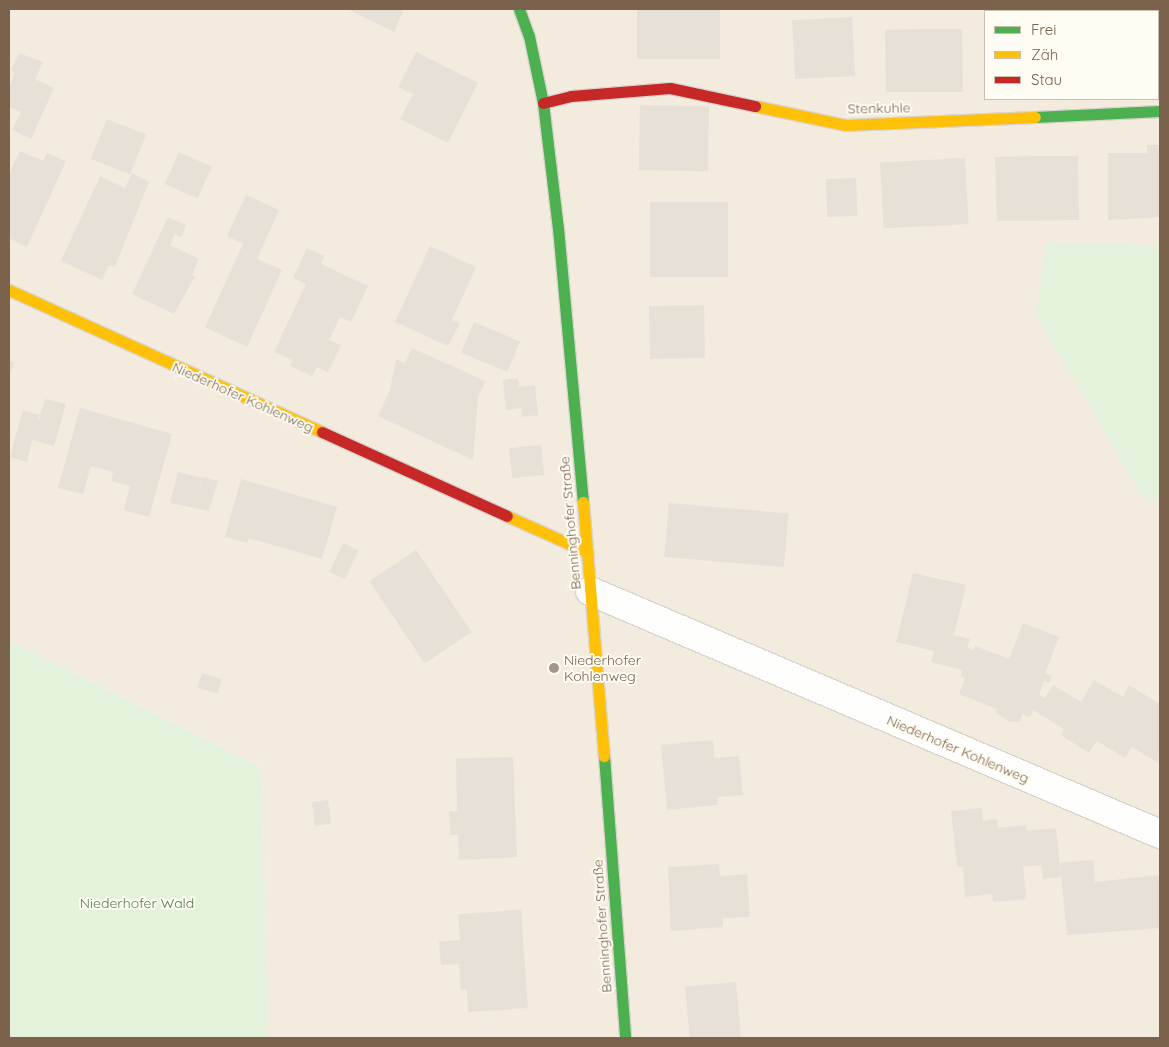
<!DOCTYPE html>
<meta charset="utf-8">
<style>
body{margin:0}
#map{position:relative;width:1169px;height:1047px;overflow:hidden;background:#f9f7f0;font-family:Quicksand,sans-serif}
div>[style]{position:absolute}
.residential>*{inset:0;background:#f2ebde}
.green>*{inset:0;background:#e4f1db}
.building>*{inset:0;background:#e6e0d7;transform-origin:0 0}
.roads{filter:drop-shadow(1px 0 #d9d4ce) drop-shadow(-1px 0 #d9d4ce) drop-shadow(0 1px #d9d4ce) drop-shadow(0 -1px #d9d4ce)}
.street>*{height:28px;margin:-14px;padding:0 14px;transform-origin:14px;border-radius:14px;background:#fefefd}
.fast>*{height:11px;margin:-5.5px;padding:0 5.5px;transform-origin:5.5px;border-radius:5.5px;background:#4caf50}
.slow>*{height:11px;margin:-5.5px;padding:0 5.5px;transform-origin:5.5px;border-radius:5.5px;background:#ffc107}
.jam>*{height:11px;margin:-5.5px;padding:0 5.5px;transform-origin:5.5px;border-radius:5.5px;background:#c62828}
.dots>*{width:14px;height:14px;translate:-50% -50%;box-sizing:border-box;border:2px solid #fffcf3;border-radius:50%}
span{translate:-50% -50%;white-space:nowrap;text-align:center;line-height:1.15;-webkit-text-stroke:4px #fffcf3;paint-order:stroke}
.street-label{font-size:14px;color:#7a624d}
.poi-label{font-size:14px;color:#7a624d}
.left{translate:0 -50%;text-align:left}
.park-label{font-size:14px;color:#4f8044}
.frame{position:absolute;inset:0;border:10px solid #7a624d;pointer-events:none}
.legend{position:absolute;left:984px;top:10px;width:175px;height:90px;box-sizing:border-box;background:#fffcf3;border:1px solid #cabeb1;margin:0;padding:6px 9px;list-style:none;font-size:15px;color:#7a624d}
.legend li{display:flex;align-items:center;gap:10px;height:25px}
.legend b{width:25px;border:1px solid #cabeb1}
</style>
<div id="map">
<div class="residential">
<i style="clip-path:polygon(evenodd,9px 9px,1160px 9px,1160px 245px,1047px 242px,1142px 495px,1160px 503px,1160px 1038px,268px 1038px,262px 768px,9px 640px,9px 9px,985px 11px,1158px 11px,1158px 99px,985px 99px,985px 11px)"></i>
</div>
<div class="green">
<i style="clip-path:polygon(1047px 242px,1160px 245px,1160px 503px,1142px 495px,1036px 316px)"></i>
<i style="clip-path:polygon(9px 640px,262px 768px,268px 1038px,9px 1038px)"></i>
</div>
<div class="building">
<i style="clip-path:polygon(347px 9px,404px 9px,394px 32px)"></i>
<i style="left:637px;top:9px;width:83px;height:50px"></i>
<i style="left:852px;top:17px;width:59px;height:60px;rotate:87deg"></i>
<i style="left:1158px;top:26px;width:2px;height:65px"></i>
<i style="clip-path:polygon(924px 29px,962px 29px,963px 92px,886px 92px,885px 30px)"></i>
<i style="clip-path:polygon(416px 52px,478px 83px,448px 143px,400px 119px,413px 94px,398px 87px)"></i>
<i style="clip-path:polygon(19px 53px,43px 62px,35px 79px,54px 88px,31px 139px,12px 130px,21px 112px,9px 107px,9px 87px,15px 73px,11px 70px)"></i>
<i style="left:640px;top:105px;width:69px;height:65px;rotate:1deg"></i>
<i style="left:107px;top:119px;width:42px;height:43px;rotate:22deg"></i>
<i style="clip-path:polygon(1147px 145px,1160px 145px,1160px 217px,1108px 220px,1108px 153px,1147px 153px)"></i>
<i style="clip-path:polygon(20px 151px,43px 161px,47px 153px,66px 161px,27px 247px,9px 238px,9px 174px)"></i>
<i style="left:179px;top:152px;width:36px;height:35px;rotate:24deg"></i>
<i style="clip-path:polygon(1037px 156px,1078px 156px,1079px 220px,997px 221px,995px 157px)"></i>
<i style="left:965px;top:158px;width:66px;height:85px;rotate:87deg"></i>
<i style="clip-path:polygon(132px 173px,149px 182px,115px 267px,109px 265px,102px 280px,61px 261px,100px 176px,125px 188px)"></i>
<i style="left:856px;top:178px;width:38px;height:30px;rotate:88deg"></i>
<i style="clip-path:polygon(246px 195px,279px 210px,257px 259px,282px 270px,247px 347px,205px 327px,243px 244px,227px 236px)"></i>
<i style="left:728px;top:202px;width:75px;height:78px;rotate:90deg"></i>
<i style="clip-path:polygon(168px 217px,186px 225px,181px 237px,175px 234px,170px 245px,199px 259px,192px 275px,195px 276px,174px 314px,132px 294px)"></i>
<i style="clip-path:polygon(430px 246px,476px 267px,452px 320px,460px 323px,448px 346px,395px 322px)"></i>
<i style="clip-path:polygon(307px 248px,324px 256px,321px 264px,368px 286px,351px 322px,340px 317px,329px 340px,341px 345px,328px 372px,317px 367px,312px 376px,290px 366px,292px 360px,274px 352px,306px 284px,293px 278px)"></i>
<i style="left:704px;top:305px;width:53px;height:55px;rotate:89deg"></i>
<i style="left:474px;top:322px;width:50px;height:33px;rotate:23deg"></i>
<i style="clip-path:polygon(412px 348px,485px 381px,478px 397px,473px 460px,378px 416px,390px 390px,396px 359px,405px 363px)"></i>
<i style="clip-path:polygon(9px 361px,14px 362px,9px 379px)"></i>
<i style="clip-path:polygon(518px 378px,519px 387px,535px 385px,538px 415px,522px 417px,521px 408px,506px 410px,503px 380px)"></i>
<i style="clip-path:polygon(45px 399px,66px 404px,54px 446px,32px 440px,27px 462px,10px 457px,23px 410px,39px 415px,38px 423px)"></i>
<i style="clip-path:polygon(80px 408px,172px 434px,149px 517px,124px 510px,130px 486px,111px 481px,113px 472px,91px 466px,83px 494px,58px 488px)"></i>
<i style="left:541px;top:445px;width:30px;height:32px;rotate:84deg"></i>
<i style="clip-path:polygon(178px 472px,202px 478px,199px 491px,203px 477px,218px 481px,209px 511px,170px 503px)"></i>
<i style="clip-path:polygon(241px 479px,337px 507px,322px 559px,249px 538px,247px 543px,225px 537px)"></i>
<i style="left:669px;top:503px;width:120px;height:54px;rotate:5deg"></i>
<i style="left:343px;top:543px;width:17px;height:32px;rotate:25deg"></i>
<i style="left:416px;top:550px;width:99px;height:56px;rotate:56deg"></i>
<i style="clip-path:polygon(913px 573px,966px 585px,954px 635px,970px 639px,967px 648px,974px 650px,975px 646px,1009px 659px,1023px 623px,1059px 637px,1045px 673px,1052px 676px,1049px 683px,1044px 681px,1039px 695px,1045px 698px,1053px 685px,1081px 702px,1094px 680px,1123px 697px,1129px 685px,1158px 703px,1160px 700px,1160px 764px,1132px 747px,1125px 758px,1097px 741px,1089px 753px,1061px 735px,1064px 729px,1033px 710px,1030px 717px,1022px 714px,1020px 722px,1008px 721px,996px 713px,997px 709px,959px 694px,965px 678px,961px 677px,962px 670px,931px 662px,934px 651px,896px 642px)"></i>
<i style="left:202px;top:673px;width:21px;height:15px;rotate:17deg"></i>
<i style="clip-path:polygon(713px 740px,714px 758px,739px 756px,743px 795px,717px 797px,718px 805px,667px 810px,661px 745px)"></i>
<i style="clip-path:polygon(513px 757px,517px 857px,459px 860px,458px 835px,450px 835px,449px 811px,457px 811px,456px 759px)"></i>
<i style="left:328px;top:800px;width:24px;height:16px;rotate:83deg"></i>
<i style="clip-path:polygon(982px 808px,983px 821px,997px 819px,998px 828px,1026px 825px,1027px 831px,1056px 828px,1061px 877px,1043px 879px,1041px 865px,1023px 866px,1026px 899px,993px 902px,992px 894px,965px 897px,963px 867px,957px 867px,951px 811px)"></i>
<i style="clip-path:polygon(1093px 860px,1095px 882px,1160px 875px,1160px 928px,1067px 935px,1060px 863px)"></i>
<i style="clip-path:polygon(719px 864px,720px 876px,747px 874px,750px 917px,723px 918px,723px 927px,671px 931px,668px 867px)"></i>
<i style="clip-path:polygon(521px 910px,528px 1008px,468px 1012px,467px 990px,461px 990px,459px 964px,441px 965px,439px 942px,460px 940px,458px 914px)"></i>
<i style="left:736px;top:982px;width:56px;height:51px;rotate:85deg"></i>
</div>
<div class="roads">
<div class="street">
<i style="left:590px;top:591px;width:620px;rotate:23.09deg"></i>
</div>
<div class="fast">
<i style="left:519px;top:9px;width:29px;rotate:70deg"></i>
<i style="left:529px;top:36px;width:68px;rotate:78.2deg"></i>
<i style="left:543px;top:103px;width:126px;rotate:83.2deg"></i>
<i style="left:558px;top:228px;width:275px;rotate:84.8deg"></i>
<i style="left:1035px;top:117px;width:125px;rotate:-2.7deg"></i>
<i style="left:604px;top:756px;width:283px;rotate:85.7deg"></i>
</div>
<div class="slow">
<i style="left:755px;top:106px;width:93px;rotate:11.8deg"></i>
<i style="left:846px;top:125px;width:189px;rotate:-2.4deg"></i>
<i style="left:9px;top:290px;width:344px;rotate:24.4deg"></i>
<i style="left:583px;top:502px;width:255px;rotate:85.3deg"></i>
<i style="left:507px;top:516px;width:88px;rotate:24.2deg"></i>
</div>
<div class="jam">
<i style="left:543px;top:103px;width:29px;rotate:-14deg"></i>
<i style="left:571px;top:96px;width:99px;rotate:-4.6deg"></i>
<i style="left:670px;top:88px;width:87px;rotate:12deg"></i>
<i style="left:322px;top:432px;width:203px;rotate:24.4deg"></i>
</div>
</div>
<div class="dots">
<i style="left:554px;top:668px;background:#a69686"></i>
</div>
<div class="street-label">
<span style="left:879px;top:108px;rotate:-1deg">Stenkuhle</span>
<span style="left:243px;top:397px;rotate:24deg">Niederhofer Kohlenweg</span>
<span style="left:570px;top:523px;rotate:-95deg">Benninghofer Straße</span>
<span style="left:958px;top:749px;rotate:23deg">Niederhofer Kohlenweg</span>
<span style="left:602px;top:926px;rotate:-94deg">Benninghofer Straße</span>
</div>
<div class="poi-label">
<span class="left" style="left:564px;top:668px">Niederhofer<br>Kohlenweg</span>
</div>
<div class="park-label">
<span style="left:137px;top:903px">Niederhofer Wald</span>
</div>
<div class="frame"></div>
<ul class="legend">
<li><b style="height:6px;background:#4caf50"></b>Frei</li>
<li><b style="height:6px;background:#ffc107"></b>Zäh</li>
<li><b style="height:6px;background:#c62828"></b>Stau</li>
</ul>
</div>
